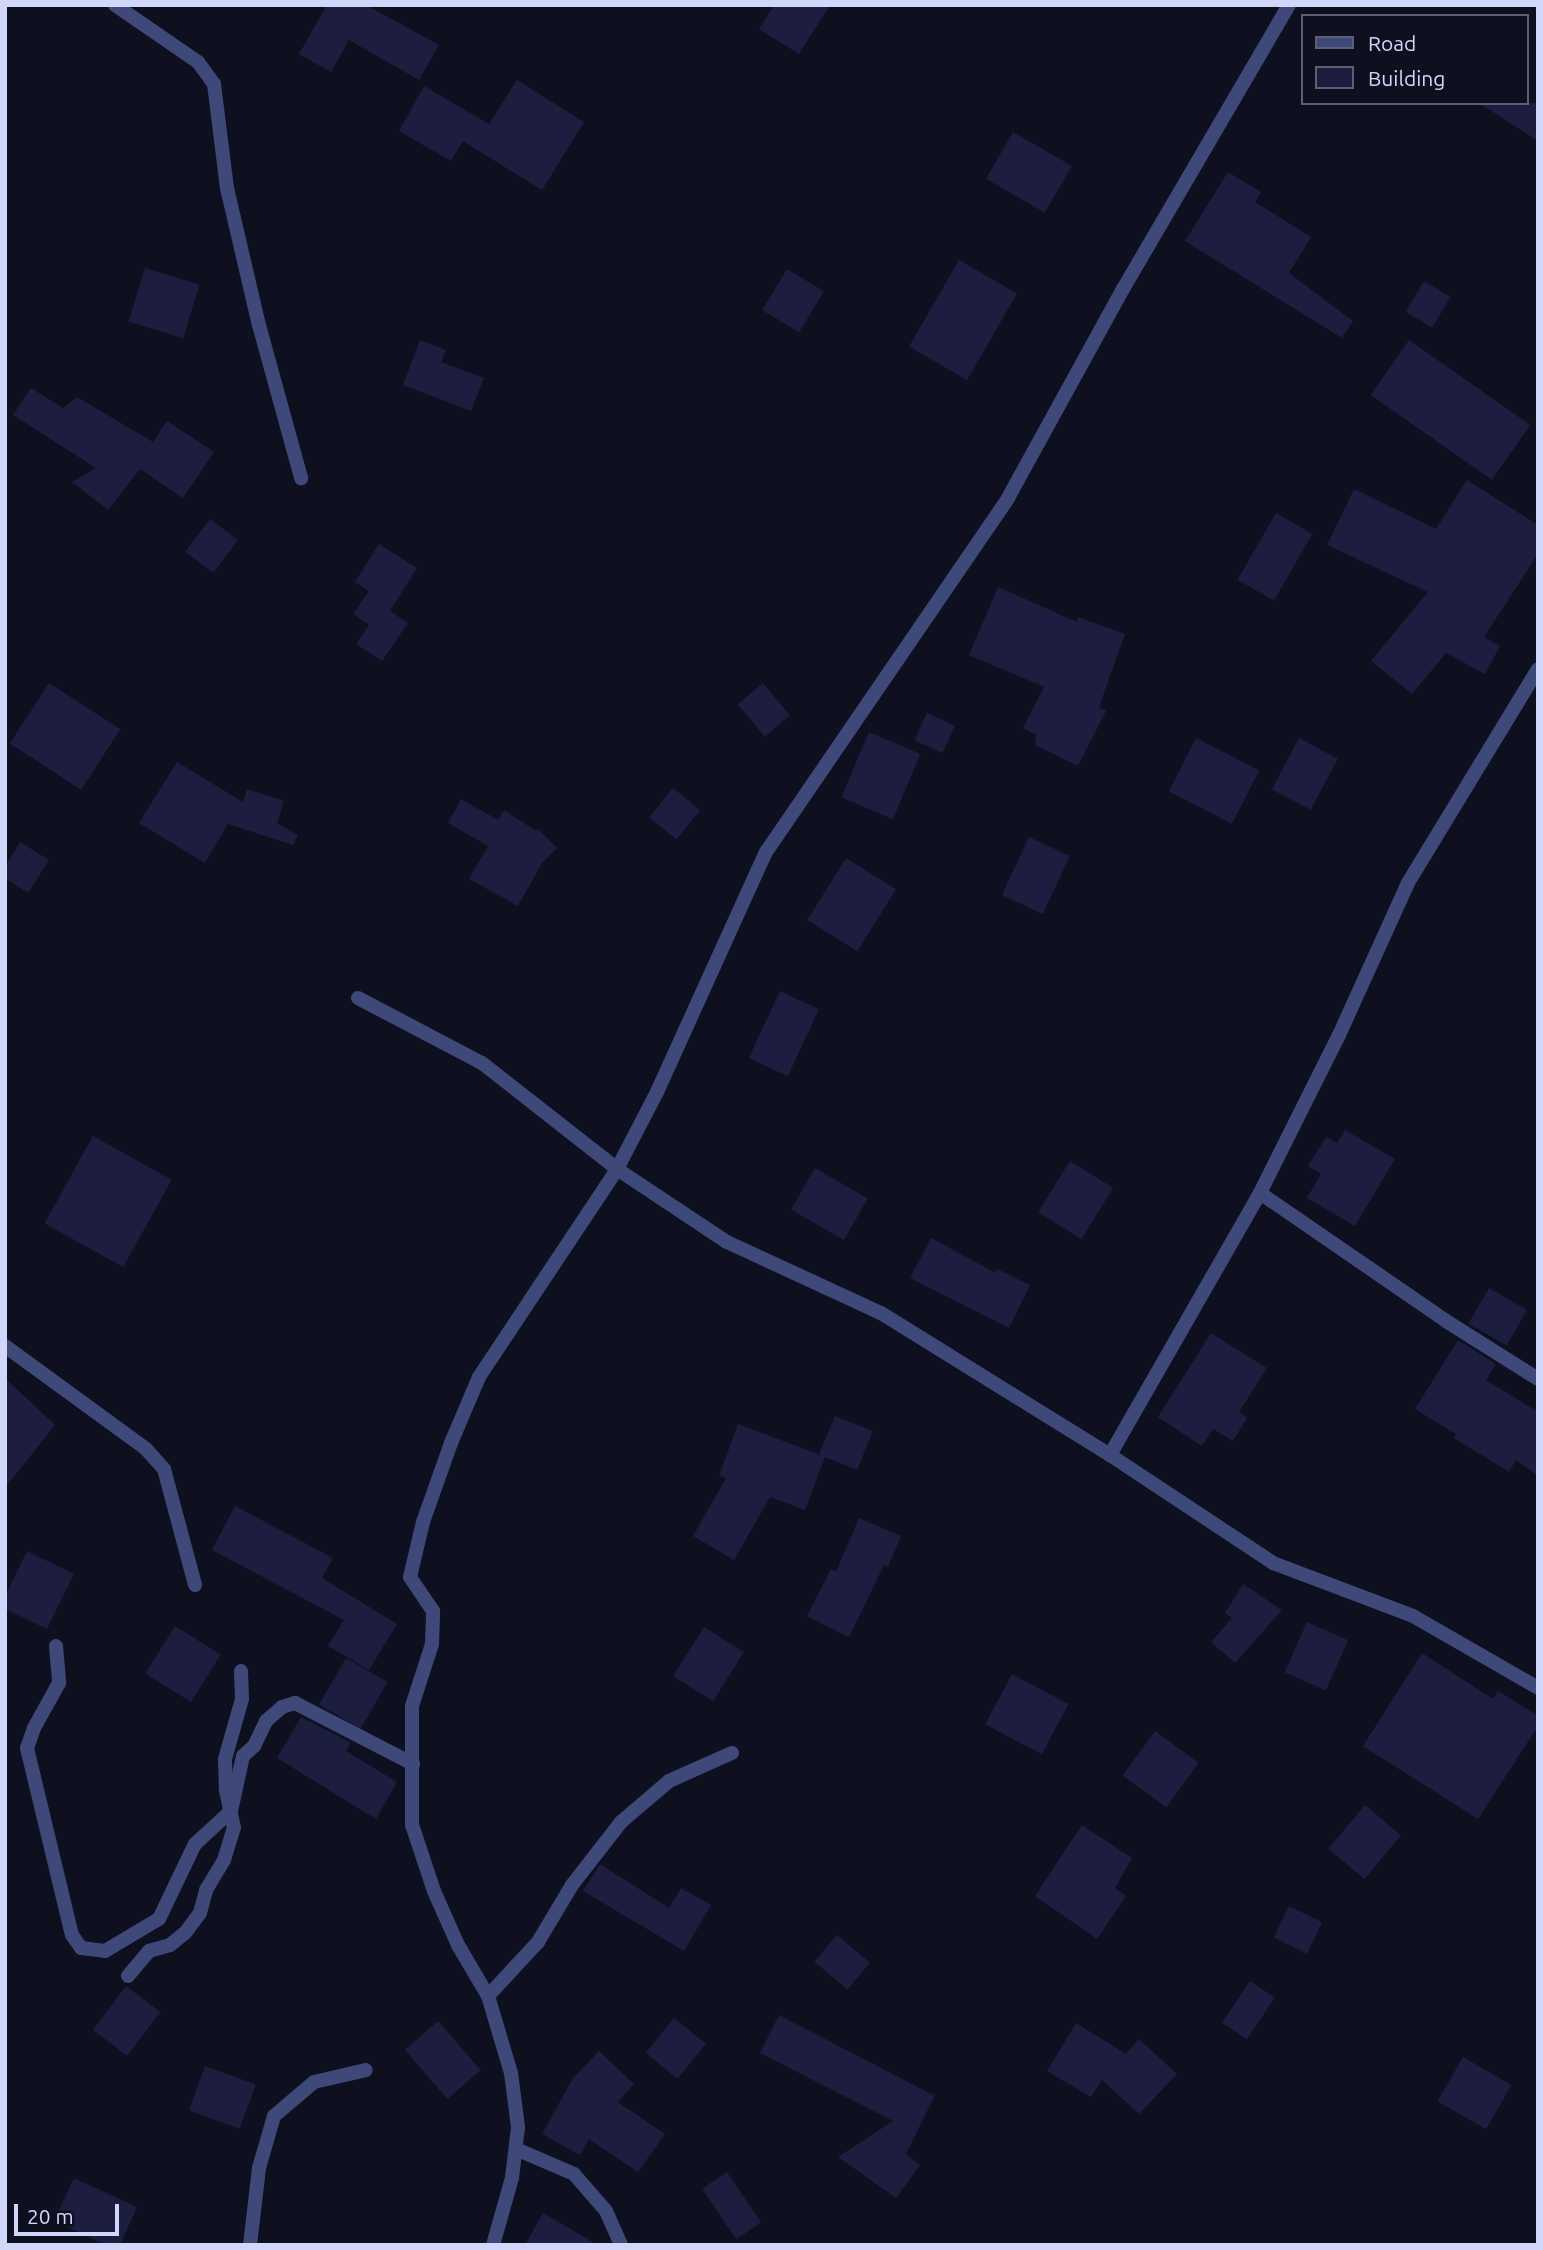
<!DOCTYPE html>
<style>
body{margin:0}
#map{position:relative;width:1543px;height:2250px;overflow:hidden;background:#0f101f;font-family:Ubuntu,sans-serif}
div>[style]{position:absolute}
.building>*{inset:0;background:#1c1d3f;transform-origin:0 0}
.street>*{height:14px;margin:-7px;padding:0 7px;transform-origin:7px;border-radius:7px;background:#3e497a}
span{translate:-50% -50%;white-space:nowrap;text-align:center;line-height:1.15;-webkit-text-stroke:6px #0f101f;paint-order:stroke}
.frame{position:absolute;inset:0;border:7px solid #d1d6fb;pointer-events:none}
.legend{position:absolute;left:1301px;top:14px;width:228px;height:91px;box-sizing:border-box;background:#0f101f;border:2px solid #5d5f77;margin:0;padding:9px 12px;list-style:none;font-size:21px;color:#d1d6fb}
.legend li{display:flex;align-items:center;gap:14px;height:35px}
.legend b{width:35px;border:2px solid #5d5f77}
.scale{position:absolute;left:14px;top:2204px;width:105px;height:32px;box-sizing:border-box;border:4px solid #d1d6fb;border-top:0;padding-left:9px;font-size:21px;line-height:24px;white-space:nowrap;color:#d1d6fb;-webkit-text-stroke:5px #0f101f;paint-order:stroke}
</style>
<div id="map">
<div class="building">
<i style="clip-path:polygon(327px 5px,366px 5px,439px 45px,419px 80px,349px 40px,331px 72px,299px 54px)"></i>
<i style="clip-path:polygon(774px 5px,830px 5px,799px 54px,759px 29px)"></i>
<i style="clip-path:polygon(517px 80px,584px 122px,542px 190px,463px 141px,451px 161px,399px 131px,424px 86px,489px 124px)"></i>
<i style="clip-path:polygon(1479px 103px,1538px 103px,1538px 141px)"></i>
<i style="left:1013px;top:132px;width:68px;height:54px;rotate:30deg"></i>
<i style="clip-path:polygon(1228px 172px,1261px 192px,1255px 202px,1311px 237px,1289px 273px,1353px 321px,1342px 338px,1185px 241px)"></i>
<i style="left:959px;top:260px;width:67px;height:100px;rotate:30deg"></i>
<i style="left:145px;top:268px;width:57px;height:56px;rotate:17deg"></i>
<i style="left:787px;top:269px;width:43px;height:48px;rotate:31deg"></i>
<i style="left:1424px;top:281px;width:31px;height:36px;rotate:31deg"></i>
<i style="clip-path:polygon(420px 340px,446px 350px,441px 362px,484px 378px,471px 411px,403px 385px)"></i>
<i style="left:1409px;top:340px;width:148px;height:67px;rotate:35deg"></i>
<i style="clip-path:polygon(31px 388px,63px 408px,77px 397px,153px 442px,167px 421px,214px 452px,183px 498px,140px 469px,108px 510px,72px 482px,96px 468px,13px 415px)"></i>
<i style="clip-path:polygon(1467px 480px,1538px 525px,1538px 554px,1484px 637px,1500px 646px,1485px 674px,1446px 653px,1412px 694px,1371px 661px,1428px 592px,1327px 545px,1354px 489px,1436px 529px)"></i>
<i style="left:1276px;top:513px;width:42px;height:77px;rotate:30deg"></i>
<i style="left:210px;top:519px;width:35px;height:41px;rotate:37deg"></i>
<i style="clip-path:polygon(379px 544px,417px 568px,390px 611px,408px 623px,382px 661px,356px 644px,369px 625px,353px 614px,369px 591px,355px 582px)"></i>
<i style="clip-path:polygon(998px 587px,1077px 622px,1078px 617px,1125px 634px,1099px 707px,1106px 711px,1078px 766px,1035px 745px,1036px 735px,1023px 728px,1044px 687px,969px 655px)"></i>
<i style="left:49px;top:683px;width:85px;height:72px;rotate:33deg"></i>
<i style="left:763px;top:683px;width:42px;height:33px;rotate:50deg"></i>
<i style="left:927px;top:713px;width:31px;height:30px;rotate:25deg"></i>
<i style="left:869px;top:732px;width:56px;height:71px;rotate:23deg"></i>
<i style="left:1196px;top:738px;width:71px;height:60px;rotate:27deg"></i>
<i style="left:1299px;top:738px;width:44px;height:58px;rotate:28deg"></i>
<i style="clip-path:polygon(177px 762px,243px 802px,247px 789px,284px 801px,277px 823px,298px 835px,293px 845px,228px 824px,205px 863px,139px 823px)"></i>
<i style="left:673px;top:788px;width:35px;height:38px;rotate:39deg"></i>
<i style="clip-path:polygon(461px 799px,498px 820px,504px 810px,536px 831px,538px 829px,557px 848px,542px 863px,518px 906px,469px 879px,488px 846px,448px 823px)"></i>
<i style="left:1029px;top:837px;width:45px;height:64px;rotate:25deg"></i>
<i style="clip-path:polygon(20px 842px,49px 860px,28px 893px,5px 878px,5px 867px)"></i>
<i style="left:846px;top:858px;width:59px;height:73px;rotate:32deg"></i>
<i style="left:780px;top:991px;width:43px;height:74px;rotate:25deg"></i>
<i style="clip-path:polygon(1345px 1130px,1395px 1159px,1355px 1226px,1307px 1198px,1321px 1174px,1308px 1166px,1326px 1137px,1337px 1143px)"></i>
<i style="left:93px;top:1136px;width:90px;height:100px;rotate:29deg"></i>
<i style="left:1070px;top:1161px;width:51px;height:60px;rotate:32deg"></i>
<i style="left:815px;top:1168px;width:61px;height:48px;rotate:30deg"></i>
<i style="clip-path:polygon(931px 1238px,996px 1273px,997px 1269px,1030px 1285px,1009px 1328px,910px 1278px)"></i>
<i style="left:1489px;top:1288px;width:44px;height:41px;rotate:30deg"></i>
<i style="clip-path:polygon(1211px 1333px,1267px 1368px,1239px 1412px,1247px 1418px,1233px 1441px,1213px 1429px,1202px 1446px,1158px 1417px)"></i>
<i style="clip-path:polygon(1458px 1340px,1496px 1364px,1486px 1380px,1538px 1412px,1538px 1476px,1516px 1460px,1509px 1472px,1454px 1438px,1456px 1434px,1415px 1409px)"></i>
<i style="clip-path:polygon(5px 1378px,55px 1425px,5px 1488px)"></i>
<i style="clip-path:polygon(835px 1416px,873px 1431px,857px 1470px,825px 1457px,805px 1510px,770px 1497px,734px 1560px,693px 1536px,726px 1478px,719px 1476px,738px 1424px,823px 1456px,819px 1454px)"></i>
<i style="clip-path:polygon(235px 1506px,333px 1558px,322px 1578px,397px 1624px,369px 1670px,328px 1646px,344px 1620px,212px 1550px)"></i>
<i style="clip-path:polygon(859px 1518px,901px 1536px,888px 1567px,884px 1565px,849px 1637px,807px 1616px,831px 1569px,836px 1572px)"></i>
<i style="clip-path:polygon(27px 1551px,74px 1574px,47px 1629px,5px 1609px,5px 1596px)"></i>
<i style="clip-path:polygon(1243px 1584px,1282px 1610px,1235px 1663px,1211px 1642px,1232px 1618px,1225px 1613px)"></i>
<i style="left:1307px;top:1622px;width:45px;height:55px;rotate:24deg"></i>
<i style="left:175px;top:1626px;width:54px;height:56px;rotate:32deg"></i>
<i style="left:704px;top:1627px;width:47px;height:58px;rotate:32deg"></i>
<i style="clip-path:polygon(1422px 1653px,1493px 1699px,1498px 1691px,1538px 1716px,1538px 1726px,1478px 1819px,1363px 1746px)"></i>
<i style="left:346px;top:1658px;width:48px;height:54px;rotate:30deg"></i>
<i style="left:1012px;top:1674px;width:64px;height:57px;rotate:28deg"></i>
<i style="clip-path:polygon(301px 1717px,351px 1743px,346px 1751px,397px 1782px,376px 1819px,277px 1758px)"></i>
<i style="left:1155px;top:1731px;width:54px;height:55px;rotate:36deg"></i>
<i style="left:1365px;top:1805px;width:47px;height:57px;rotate:40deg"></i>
<i style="clip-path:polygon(1082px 1825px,1132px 1858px,1115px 1888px,1126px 1896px,1097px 1939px,1035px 1896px)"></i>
<i style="clip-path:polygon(600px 1864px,669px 1908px,681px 1888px,711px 1905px,684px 1951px,583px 1891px)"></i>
<i style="left:1289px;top:1906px;width:37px;height:35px;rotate:26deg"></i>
<i style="left:837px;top:1935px;width:43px;height:35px;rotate:40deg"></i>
<i style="left:1250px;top:1981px;width:30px;height:50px;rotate:34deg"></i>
<i style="left:126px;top:1986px;width:43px;height:55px;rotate:37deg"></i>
<i style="clip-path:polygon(779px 2015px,933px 2095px,936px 2093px,906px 2154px,920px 2165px,896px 2198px,838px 2157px,893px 2121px,760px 2053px)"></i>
<i style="left:674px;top:2018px;width:41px;height:45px;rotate:39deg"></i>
<i style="left:438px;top:2021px;width:65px;height:44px;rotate:49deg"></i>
<i style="clip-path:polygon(1076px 2023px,1126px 2054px,1139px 2039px,1177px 2074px,1139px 2114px,1102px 2080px,1091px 2097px,1047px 2071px)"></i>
<i style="clip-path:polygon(599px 2051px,634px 2084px,618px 2102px,665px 2134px,638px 2172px,589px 2139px,580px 2155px,542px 2134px,573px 2078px)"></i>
<i style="left:1463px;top:2057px;width:56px;height:51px;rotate:30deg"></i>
<i style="left:205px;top:2066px;width:54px;height:47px;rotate:20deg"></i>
<i style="left:727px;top:2172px;width:61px;height:30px;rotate:56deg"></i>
<i style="clip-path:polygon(74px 2178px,137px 2207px,120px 2245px,107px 2245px,54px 2221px)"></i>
<i style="clip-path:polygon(543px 2213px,598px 2245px,525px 2245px)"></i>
</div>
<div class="street">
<i style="left:115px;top:5px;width:101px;rotate:34.5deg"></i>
<i style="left:198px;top:62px;width:27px;rotate:54deg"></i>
<i style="left:214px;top:84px;width:105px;rotate:82.9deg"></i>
<i style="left:227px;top:188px;width:141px;rotate:76.9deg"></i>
<i style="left:259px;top:325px;width:159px;rotate:74.6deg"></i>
<i style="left:1538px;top:669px;width:250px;rotate:121.3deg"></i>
<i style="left:1408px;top:883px;width:167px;rotate:114.4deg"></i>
<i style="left:1339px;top:1035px;width:177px;rotate:116.6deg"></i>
<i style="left:1260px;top:1193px;width:302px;rotate:119.8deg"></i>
<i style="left:1110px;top:1455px;width:196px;rotate:33.5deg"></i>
<i style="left:1273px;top:1563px;width:150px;rotate:20.7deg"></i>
<i style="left:1413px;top:1616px;width:144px;rotate:29.9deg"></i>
<i style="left:358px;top:998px;width:140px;rotate:27.7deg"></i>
<i style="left:482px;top:1063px;width:172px;rotate:38.1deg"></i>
<i style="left:617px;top:1169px;width:132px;rotate:33.6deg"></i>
<i style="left:727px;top:1242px;width:170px;rotate:24.8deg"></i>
<i style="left:881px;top:1313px;width:269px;rotate:31.8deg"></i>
<i style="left:1260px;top:1193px;width:226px;rotate:34.5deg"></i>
<i style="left:1446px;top:1321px;width:109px;rotate:32.2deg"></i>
<i style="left:5px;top:1346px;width:175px;rotate:36.1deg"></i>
<i style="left:146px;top:1449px;width:27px;rotate:48deg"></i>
<i style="left:164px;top:1469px;width:120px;rotate:75deg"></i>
<i style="left:56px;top:1646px;width:37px;rotate:85deg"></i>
<i style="left:59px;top:1683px;width:51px;rotate:119.1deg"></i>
<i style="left:34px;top:1728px;width:21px;rotate:109deg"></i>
<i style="left:27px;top:1748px;width:192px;rotate:76.5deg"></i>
<i style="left:72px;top:1935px;width:16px;rotate:55deg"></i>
<i style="left:81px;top:1948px;width:24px;rotate:7deg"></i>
<i style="left:105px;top:1951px;width:63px;rotate:-30.7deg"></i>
<i style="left:159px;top:1919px;width:83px;rotate:-64.4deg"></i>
<i style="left:195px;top:1844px;width:49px;rotate:-42.5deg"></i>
<i style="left:231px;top:1811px;width:56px;rotate:-77.7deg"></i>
<i style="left:243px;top:1756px;width:15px;rotate:-42deg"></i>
<i style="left:254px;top:1746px;width:28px;rotate:-64deg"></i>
<i style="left:266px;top:1721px;width:21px;rotate:-41deg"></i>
<i style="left:282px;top:1707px;width:14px;rotate:-17deg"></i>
<i style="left:295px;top:1703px;width:133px;rotate:27.3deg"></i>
<i style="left:128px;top:1976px;width:33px;rotate:-50deg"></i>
<i style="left:149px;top:1951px;width:22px;rotate:-16deg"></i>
<i style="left:170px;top:1945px;width:19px;rotate:-39deg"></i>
<i style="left:185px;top:1933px;width:25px;rotate:-53deg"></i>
<i style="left:200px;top:1913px;width:24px;rotate:-75deg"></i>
<i style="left:206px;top:1890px;width:35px;rotate:-59deg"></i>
<i style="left:224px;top:1860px;width:34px;rotate:-73deg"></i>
<i style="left:234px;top:1828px;width:40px;rotate:-102deg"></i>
<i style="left:226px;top:1789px;width:30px;rotate:-92deg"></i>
<i style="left:225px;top:1759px;width:62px;rotate:-74.2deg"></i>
<i style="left:242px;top:1699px;width:28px;rotate:-92deg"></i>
<i style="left:488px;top:1996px;width:74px;rotate:-47.2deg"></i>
<i style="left:538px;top:1942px;width:66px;rotate:-59.2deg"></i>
<i style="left:572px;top:1885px;width:80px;rotate:-52.1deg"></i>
<i style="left:621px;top:1822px;width:63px;rotate:-40.5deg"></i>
<i style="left:669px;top:1781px;width:69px;rotate:-24deg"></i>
<i style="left:516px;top:2149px;width:63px;rotate:23.3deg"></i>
<i style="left:574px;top:2174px;width:49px;rotate:49.1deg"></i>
<i style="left:606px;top:2211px;width:37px;rotate:66deg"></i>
<i style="left:250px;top:2245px;width:78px;rotate:-83.3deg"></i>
<i style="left:259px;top:2168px;width:54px;rotate:-73.9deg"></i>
<i style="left:274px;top:2116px;width:52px;rotate:-40.4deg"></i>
<i style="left:314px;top:2082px;width:53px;rotate:-13deg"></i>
<i style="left:493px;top:2245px;width:70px;rotate:-74.2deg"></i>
<i style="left:512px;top:2178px;width:51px;rotate:-83.3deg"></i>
<i style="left:518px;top:2127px;width:54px;rotate:-97.4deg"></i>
<i style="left:511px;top:2073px;width:80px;rotate:-106.6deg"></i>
<i style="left:488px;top:1996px;width:59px;rotate:-120.5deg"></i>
<i style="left:458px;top:1945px;width:59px;rotate:-114deg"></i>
<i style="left:434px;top:1891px;width:70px;rotate:-108.4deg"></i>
<i style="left:412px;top:1825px;width:119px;rotate:-90deg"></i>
<i style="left:412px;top:1706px;width:65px;rotate:-72.1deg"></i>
<i style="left:432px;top:1644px;width:33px;rotate:-88deg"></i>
<i style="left:433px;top:1611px;width:41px;rotate:-124.1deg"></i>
<i style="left:410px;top:1577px;width:57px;rotate:-76.7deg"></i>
<i style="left:423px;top:1522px;width:84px;rotate:-70.5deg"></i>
<i style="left:451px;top:1443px;width:72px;rotate:-67deg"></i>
<i style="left:479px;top:1377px;width:250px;rotate:-56.4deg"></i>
<i style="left:617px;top:1169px;width:87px;rotate:-62.5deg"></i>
<i style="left:657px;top:1092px;width:264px;rotate:-65.6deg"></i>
<i style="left:766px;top:852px;width:429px;rotate:-55.6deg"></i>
<i style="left:1008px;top:498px;width:239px;rotate:-61.2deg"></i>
<i style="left:1123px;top:289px;width:329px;rotate:-59.7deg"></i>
</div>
<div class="frame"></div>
<ul class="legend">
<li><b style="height:9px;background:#3e497a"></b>Road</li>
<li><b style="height:19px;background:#1c1d3f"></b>Building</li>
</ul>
<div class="scale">20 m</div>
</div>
